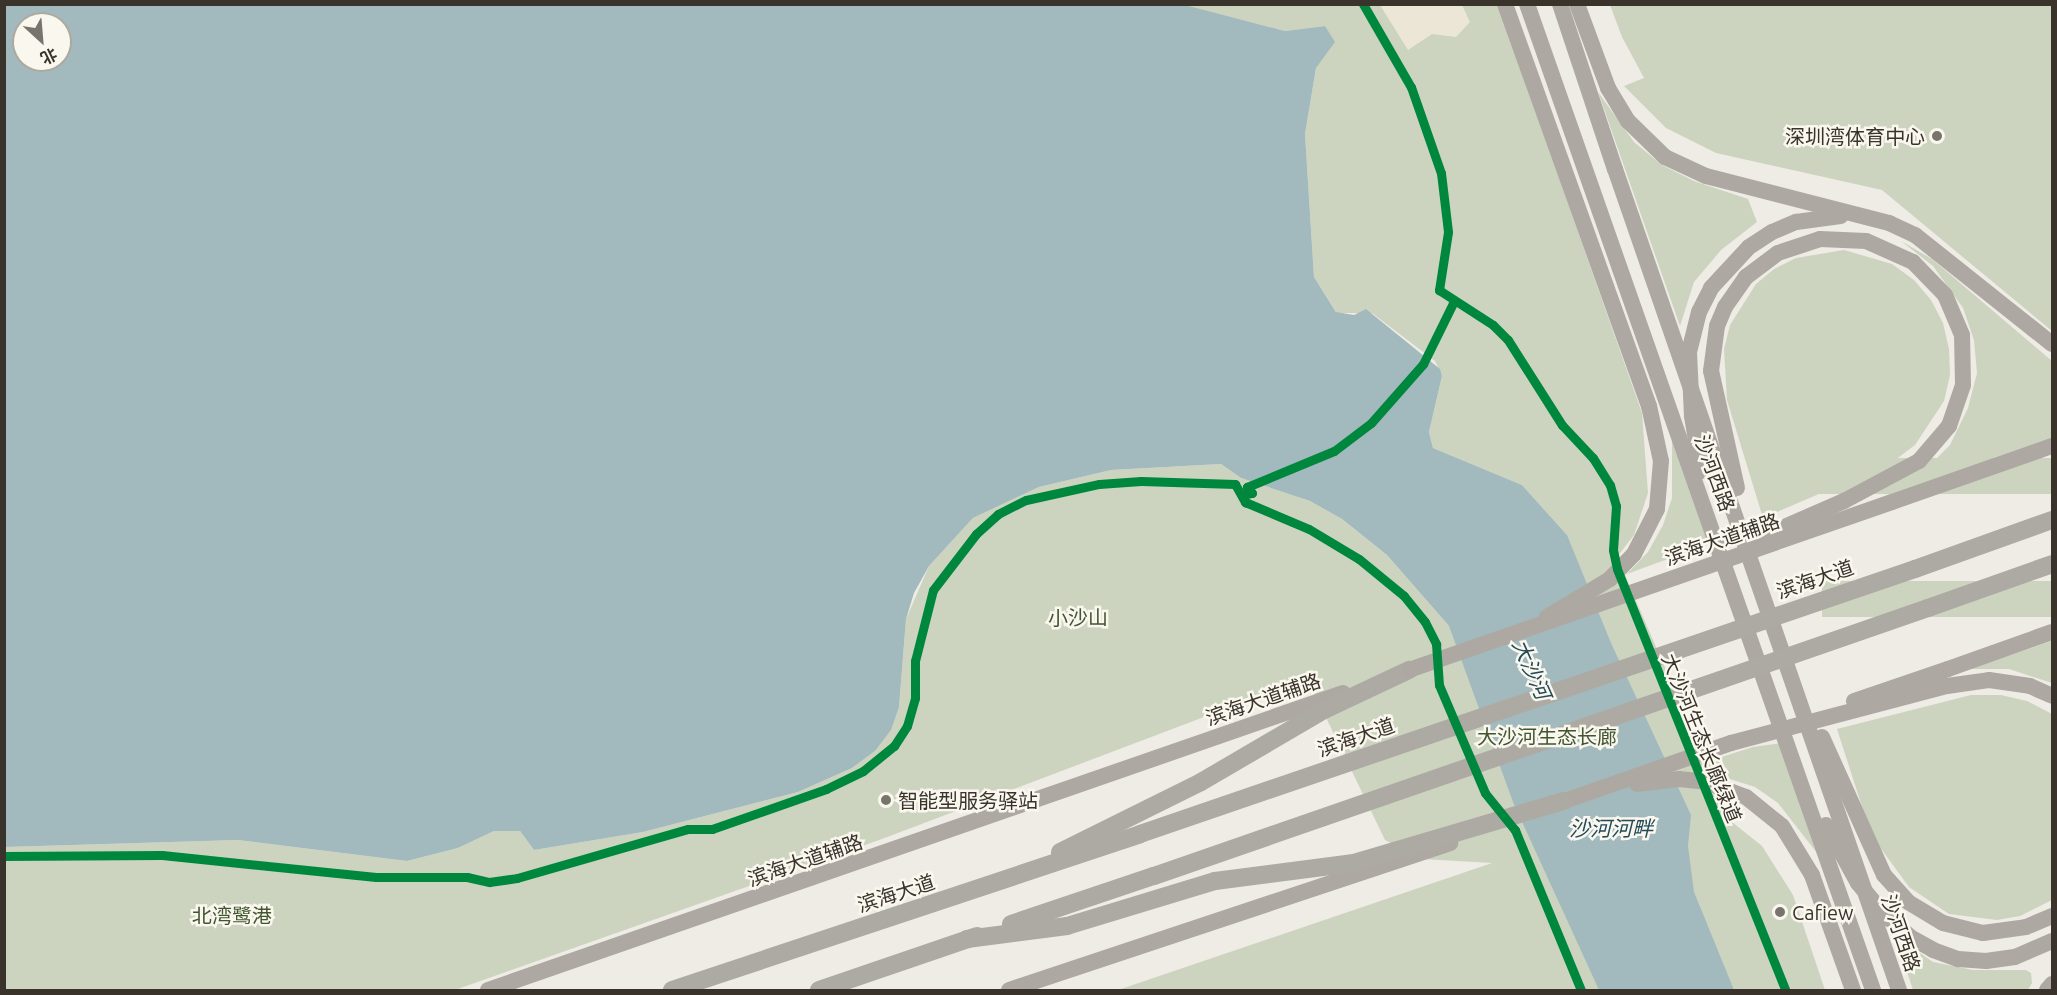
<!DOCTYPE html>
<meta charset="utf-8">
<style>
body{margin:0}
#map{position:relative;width:2057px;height:995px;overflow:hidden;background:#eeece5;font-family:Ubuntu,"Noto Sans SC",sans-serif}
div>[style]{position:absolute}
.green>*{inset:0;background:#ccd4c0;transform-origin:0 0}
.plaza>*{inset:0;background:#ebe6d6}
.water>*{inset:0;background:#a2babe}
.primary>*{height:16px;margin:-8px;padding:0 8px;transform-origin:8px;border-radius:8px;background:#ada9a2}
.trunk>*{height:18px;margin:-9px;padding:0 9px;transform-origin:9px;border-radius:9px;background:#adaaa3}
.primary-bridge>*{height:16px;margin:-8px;padding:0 8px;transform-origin:8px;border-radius:8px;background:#ada9a2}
.trunk-bridge>*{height:18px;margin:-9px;padding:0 9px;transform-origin:9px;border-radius:9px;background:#adaaa3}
.cycleway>*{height:9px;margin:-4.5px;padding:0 4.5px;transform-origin:4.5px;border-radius:4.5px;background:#00873e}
.dots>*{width:16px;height:16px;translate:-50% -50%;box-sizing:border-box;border:3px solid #faf7ee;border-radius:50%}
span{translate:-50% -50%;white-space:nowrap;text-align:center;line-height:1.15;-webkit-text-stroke:5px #faf7ee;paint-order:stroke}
.poi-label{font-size:20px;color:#39332c}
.right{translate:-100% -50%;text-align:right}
.left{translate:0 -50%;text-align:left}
.street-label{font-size:20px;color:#39332c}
.park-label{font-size:20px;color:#415631}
.water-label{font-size:21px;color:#234b59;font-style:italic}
.frame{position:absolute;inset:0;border:6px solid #39332c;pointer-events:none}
.north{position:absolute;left:12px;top:12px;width:60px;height:60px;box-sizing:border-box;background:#faf7ee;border:2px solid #ada9a0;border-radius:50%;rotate:154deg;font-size:16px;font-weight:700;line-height:24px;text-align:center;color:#39332c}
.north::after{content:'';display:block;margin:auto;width:21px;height:27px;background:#78746d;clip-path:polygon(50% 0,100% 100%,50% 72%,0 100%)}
</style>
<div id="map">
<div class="green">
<i style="clip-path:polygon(1181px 5px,1498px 5px,1642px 413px,1648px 493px,1634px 535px,1617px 557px,1706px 762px,1753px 747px,1781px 743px,1817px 853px,1778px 803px,1755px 787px,1711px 773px,1732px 822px,1762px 846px,1793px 895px,1825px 990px,1118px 990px,1492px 863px,1422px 859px,1385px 840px,1307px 678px,882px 839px,455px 990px,5px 990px,4px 847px,238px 840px,407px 861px,458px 848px,494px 831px,520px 831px,534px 850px,643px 832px,798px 792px,852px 768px,875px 751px,899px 707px,906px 619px,929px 566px,973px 518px,1039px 487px,1111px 470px,1221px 464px,1241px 478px,1310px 501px,1342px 519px,1387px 555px,1449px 626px,1567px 535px,1522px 485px,1433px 448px,1429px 432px,1442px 376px,1435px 361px,1372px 313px,1337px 313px,1314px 277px,1305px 134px,1316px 68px,1324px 52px,1325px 26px,1285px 31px)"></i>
<i style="clip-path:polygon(1610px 5px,2052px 5px,2052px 331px,1882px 190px,1716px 153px,1666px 128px,1624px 86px,1644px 78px,1622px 37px)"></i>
<i style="clip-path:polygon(1598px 92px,1634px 142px,1662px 165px,1694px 181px,1748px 199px,1757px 222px,1721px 250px,1694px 282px,1680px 326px)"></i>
<i style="clip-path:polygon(1901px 241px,1932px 259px,2052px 361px,2052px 438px,1884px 495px,1915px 480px,1950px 445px,1968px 408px,1977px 373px,1974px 340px,1963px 308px,1933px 266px)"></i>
<i style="clip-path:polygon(1844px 250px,1892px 264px,1914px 280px,1931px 300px,1943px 323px,1949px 349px,1950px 375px,1944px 401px,1915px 445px,1891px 463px,1763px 518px,1727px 400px,1724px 349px,1730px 325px,1756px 284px,1774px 269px,1796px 258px)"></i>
<i style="clip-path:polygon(1672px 435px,1711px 543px,1627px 574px,1648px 552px,1663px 525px,1672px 498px)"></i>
<i style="left:2052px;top:458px;width:36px;height:269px;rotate:90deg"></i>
<i style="left:2052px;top:581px;width:36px;height:230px;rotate:90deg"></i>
<i style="clip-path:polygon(2052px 641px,2052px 683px,2009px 669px,1969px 669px)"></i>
<i style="clip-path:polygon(1971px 695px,2001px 695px,2027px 701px,2052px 714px,2052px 900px,2020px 916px,1997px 920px,1949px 914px,1909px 887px,1879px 846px,1866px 819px,1837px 729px)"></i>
<i style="clip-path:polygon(1895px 936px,1933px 962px,1973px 970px,2026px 970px,2031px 973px,2032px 983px,2028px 990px,1913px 990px)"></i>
</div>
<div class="plaza">
<i style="clip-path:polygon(1380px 5px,1462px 5px,1470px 22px,1456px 37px,1432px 34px,1408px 50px)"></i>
</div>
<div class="water">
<i style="clip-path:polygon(evenodd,1181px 4px,1285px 31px,1325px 26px,1335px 42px,1316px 68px,1305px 134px,1314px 277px,1336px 312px,1354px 315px,1366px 309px,1440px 369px,1442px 376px,1429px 432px,1433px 448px,1522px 485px,1567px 535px,1611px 643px,1691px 815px,1688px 846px,1694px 892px,1734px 990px,1599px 990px,1513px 802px,1449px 626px,1387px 555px,1342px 519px,1310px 501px,1241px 478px,1221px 464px,1111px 470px,1039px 487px,973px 518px,929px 566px,914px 593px,906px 619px,899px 707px,891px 730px,875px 751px,852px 768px,798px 792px,643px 832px,534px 850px,520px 831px,494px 831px,458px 848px,407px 861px,238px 840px,5px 847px,4px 5px,1181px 4px,24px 24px,60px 24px,60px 60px,24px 60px,24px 24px)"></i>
</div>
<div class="primary">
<i style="left:1505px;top:4px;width:427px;rotate:70.3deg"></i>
<i style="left:1649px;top:406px;width:56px;rotate:77.7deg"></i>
<i style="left:1661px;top:461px;width:48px;rotate:94.8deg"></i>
<i style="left:1657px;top:509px;width:51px;rotate:117.1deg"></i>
<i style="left:1634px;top:554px;width:35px;rotate:134deg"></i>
<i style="left:1610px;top:579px;width:74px;rotate:148.9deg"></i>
<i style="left:1527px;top:4px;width:1045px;rotate:70.66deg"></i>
<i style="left:1560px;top:4px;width:174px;rotate:71.6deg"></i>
<i style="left:1577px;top:4px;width:90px;rotate:69.7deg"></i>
<i style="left:1608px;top:88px;width:39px;rotate:59deg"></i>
<i style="left:1628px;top:121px;width:52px;rotate:44.2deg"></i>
<i style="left:1665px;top:157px;width:45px;rotate:24.9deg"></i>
<i style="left:1706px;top:176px;width:189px;rotate:14.4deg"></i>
<i style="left:1889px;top:223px;width:29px;rotate:25deg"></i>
<i style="left:1915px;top:235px;width:175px;rotate:38.5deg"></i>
<i style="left:1701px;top:471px;width:56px;rotate:-99.3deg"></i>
<i style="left:1692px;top:416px;width:64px;rotate:-92.7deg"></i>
<i style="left:1689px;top:352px;width:41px;rotate:-76deg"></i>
<i style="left:1699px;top:312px;width:27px;rotate:-63deg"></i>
<i style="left:1711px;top:288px;width:56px;rotate:-47.2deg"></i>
<i style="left:1749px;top:247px;width:27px;rotate:-33deg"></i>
<i style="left:1772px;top:232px;width:26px;rotate:-23deg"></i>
<i style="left:1796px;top:222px;width:45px;rotate:-7.6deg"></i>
<i style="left:1844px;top:501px;width:85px;rotate:-28.1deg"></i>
<i style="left:1919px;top:461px;width:46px;rotate:-49.4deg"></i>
<i style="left:1949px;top:426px;width:43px;rotate:-71.1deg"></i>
<i style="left:1963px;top:385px;width:50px;rotate:-91.1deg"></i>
<i style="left:1962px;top:335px;width:43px;rotate:-113deg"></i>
<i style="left:1945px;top:295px;width:46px;rotate:-134.1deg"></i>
<i style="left:1913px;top:262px;width:51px;rotate:-155.9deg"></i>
<i style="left:1892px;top:502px;width:170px;rotate:-19.3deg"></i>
<i style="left:1948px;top:669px;width:110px;rotate:-19.6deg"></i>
<i style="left:1989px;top:680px;width:41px;rotate:8.3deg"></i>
<i style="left:2030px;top:686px;width:24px;rotate:24deg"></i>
<i style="left:1637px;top:784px;width:42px;rotate:-6.8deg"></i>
<i style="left:1679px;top:779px;width:27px;rotate:6deg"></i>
<i style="left:1706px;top:782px;width:43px;rotate:20.6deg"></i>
<i style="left:1746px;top:797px;width:46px;rotate:38.9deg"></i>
<i style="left:1782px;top:826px;width:57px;rotate:58.5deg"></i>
<i style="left:1812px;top:875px;width:122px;rotate:70.4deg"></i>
<i style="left:1550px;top:806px;width:192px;rotate:-19.2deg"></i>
<i style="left:1826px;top:825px;width:66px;rotate:61.1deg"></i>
<i style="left:1858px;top:883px;width:40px;rotate:50deg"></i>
<i style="left:1884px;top:914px;width:35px;rotate:41deg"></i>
<i style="left:1910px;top:937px;width:26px;rotate:29deg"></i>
<i style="left:1933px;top:950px;width:27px;rotate:20deg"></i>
<i style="left:1958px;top:959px;width:28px;rotate:4deg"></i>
<i style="left:1986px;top:961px;width:29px;rotate:-8deg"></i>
<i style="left:2015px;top:957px;width:40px;rotate:-23.4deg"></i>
<i style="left:488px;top:990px;width:905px;rotate:-19.16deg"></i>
<i style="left:1009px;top:990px;width:465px;rotate:-18.4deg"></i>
<i style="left:2047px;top:990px;width:8px;rotate:-50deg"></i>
</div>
<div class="trunk">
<i style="left:1915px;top:569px;width:145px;rotate:-19.7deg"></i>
<i style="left:1928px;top:608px;width:132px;rotate:-19.5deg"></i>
<i style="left:1060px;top:852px;width:157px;rotate:-26.4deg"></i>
<i style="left:1201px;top:782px;width:145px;rotate:-30.3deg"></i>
<i style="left:1326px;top:709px;width:92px;rotate:-25.2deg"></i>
<i style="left:1011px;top:924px;width:151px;rotate:-18.6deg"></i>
<i style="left:967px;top:939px;width:101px;rotate:-7.4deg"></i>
<i style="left:1067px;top:926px;width:155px;rotate:-16.9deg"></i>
<i style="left:1215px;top:881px;width:140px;rotate:-7.4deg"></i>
<i style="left:1354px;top:863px;width:218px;rotate:-16.5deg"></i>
<i style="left:672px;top:990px;width:493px;rotate:-18.4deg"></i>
<i style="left:819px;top:990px;width:167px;rotate:-18.9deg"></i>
</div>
<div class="primary-bridge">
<i style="left:1615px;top:169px;width:869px;rotate:70.92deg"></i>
<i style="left:1737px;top:488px;width:120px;rotate:-102.5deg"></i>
<i style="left:1711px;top:371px;width:45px;rotate:-82.4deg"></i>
<i style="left:1717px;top:326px;width:21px;rotate:-67deg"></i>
<i style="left:1725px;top:307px;width:37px;rotate:-55deg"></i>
<i style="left:1746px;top:277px;width:40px;rotate:-37deg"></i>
<i style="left:1778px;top:253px;width:44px;rotate:-18.4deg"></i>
<i style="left:1820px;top:239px;width:46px;rotate:2.5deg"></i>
<i style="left:1752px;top:541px;width:100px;rotate:-23.5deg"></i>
<i style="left:1409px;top:670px;width:511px;rotate:-19.18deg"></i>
<i style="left:1854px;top:701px;width:99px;rotate:-18.8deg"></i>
<i style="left:1822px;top:737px;width:151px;rotate:65.8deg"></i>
<i style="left:1884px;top:875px;width:36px;rotate:48deg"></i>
<i style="left:1908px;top:902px;width:41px;rotate:31deg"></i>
<i style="left:1943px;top:923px;width:41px;rotate:14deg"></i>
<i style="left:1983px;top:933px;width:43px;rotate:-7.9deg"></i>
<i style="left:2026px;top:927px;width:28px;rotate:-23deg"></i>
<i style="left:1731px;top:743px;width:223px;rotate:-14.8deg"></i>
<i style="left:1947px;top:686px;width:42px;rotate:-8.1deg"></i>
</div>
<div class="trunk-bridge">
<i style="left:1140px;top:834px;width:819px;rotate:-18.88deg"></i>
<i style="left:1154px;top:876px;width:819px;rotate:-19.1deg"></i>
</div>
<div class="cycleway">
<i style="left:1363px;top:4px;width:96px;rotate:60deg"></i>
<i style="left:1411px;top:87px;width:91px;rotate:70.8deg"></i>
<i style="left:1441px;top:173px;width:59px;rotate:83.2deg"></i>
<i style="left:1448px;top:232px;width:59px;rotate:98.8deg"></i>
<i style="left:1439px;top:290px;width:64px;rotate:32.9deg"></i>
<i style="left:1493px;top:325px;width:21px;rotate:45deg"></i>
<i style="left:1508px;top:340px;width:101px;rotate:57.6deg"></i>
<i style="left:1562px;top:425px;width:45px;rotate:46.8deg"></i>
<i style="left:1593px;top:458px;width:32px;rotate:58deg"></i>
<i style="left:1610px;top:485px;width:22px;rotate:74deg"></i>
<i style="left:1616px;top:506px;width:44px;rotate:93.9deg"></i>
<i style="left:1613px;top:550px;width:19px;rotate:78deg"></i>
<i style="left:1617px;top:569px;width:453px;rotate:68.2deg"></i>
<i style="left:1243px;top:495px;width:9px;rotate:-13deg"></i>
<i style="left:1252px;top:493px;width:8px;rotate:-130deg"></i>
<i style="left:1247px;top:487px;width:94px;rotate:-22.5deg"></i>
<i style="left:1334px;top:451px;width:46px;rotate:-37.1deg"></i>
<i style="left:1371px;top:423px;width:79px;rotate:-48.6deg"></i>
<i style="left:1423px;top:364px;width:70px;rotate:-63.8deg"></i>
<i style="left:4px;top:856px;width:158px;rotate:-0.4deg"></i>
<i style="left:162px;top:855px;width:215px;rotate:5.9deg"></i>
<i style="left:376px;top:877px;width:91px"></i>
<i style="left:467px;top:877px;width:23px;rotate:13deg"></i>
<i style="left:489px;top:882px;width:28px;rotate:-8deg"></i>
<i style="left:517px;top:878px;width:178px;rotate:-16deg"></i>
<i style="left:688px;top:829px;width:24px"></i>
<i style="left:712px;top:829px;width:121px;rotate:-19.3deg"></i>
<i style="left:826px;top:789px;width:41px;rotate:-25.9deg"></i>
<i style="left:863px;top:771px;width:40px;rotate:-39deg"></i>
<i style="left:894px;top:746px;width:24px;rotate:-57deg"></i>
<i style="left:907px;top:726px;width:29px;rotate:-74deg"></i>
<i style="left:915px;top:698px;width:37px;rotate:-90deg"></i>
<i style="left:915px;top:661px;width:73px;rotate:-75.8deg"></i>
<i style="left:933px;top:590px;width:71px;rotate:-52.5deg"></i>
<i style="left:976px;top:534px;width:30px;rotate:-42deg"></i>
<i style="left:998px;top:514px;width:31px;rotate:-27deg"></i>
<i style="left:1026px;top:500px;width:75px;rotate:-12.4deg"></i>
<i style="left:1099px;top:484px;width:42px;rotate:-4.1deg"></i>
<i style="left:1141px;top:481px;width:94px;rotate:1.8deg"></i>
<i style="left:1235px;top:484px;width:21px;rotate:61deg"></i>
<i style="left:1245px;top:502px;width:69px;rotate:22.9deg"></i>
<i style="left:1309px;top:529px;width:58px;rotate:31deg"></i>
<i style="left:1359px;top:559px;width:58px;rotate:39.4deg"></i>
<i style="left:1404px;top:596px;width:33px;rotate:51deg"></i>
<i style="left:1425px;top:622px;width:25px;rotate:63deg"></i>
<i style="left:1436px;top:644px;width:41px;rotate:85.8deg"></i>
<i style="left:1439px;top:685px;width:117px;rotate:66.9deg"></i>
<i style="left:1485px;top:793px;width:48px;rotate:51deg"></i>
<i style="left:1515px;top:830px;width:173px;rotate:67.6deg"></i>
</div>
<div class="dots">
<i style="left:1937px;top:136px;background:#78746d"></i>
<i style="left:886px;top:800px;background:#78746d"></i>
<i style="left:1780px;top:912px;background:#78746d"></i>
</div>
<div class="poi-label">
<span class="right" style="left:1925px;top:136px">深圳湾体育中心</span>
<span class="left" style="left:898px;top:800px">智能型服务驿站</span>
<span class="left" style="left:1792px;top:912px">Cafiew</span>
</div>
<div class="street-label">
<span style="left:1715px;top:473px;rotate:70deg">沙河西路</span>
<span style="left:1722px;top:539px;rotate:-19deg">滨海大道辅路</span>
<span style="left:1815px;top:579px;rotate:-19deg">滨海大道</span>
<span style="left:1263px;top:699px;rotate:-19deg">滨海大道辅路</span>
<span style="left:1356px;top:737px;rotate:-19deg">滨海大道</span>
<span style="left:1702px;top:738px;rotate:68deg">大沙河生态长廊绿道</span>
<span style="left:805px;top:860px;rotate:-19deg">滨海大道辅路</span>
<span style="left:896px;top:893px;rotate:-18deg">滨海大道</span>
<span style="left:1901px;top:933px;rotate:71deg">沙河西路</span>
</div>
<div class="park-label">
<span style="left:1078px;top:617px">小沙山</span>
<span style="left:1547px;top:736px">大沙河生态长廊</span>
<span style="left:232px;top:915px">北湾鹭港</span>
</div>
<div class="water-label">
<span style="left:1532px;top:669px;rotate:66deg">大沙河</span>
<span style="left:1611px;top:828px">沙河河畔</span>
</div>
<div class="frame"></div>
<div class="north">北</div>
</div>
